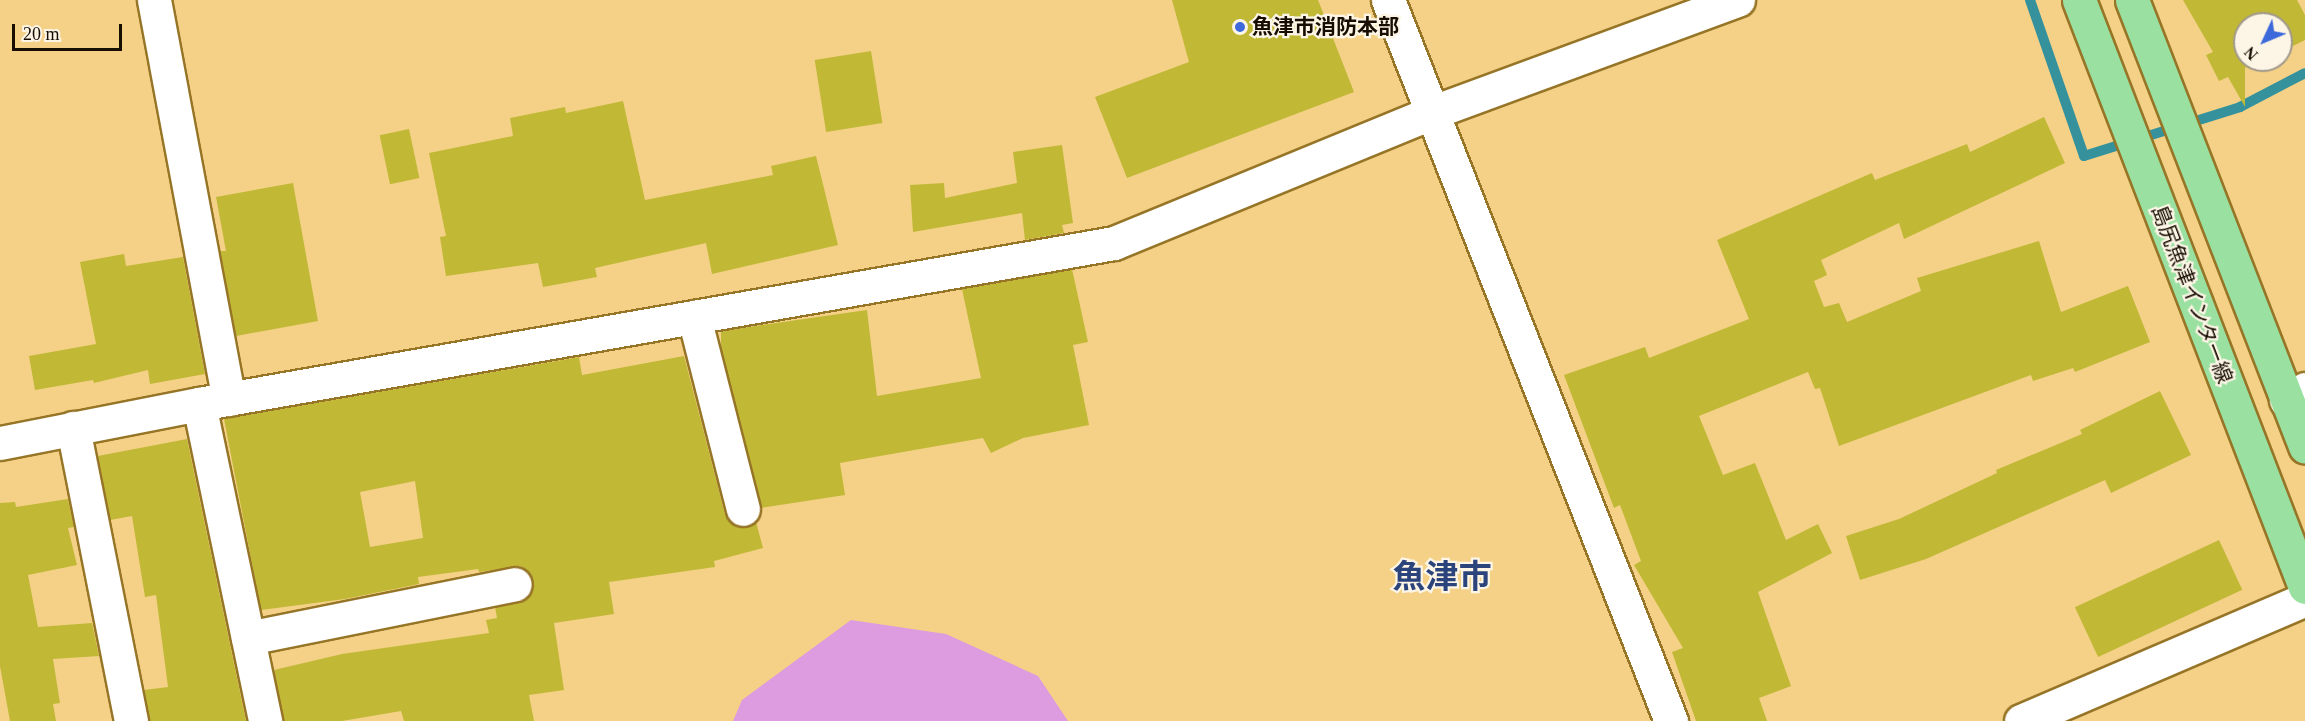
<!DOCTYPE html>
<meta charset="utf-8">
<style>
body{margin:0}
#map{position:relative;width:2305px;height:721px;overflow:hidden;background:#f4d186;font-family:"Times New Roman","Noto Sans JP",serif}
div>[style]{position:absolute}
.green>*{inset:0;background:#dd9be0}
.stream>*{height:10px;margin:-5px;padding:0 5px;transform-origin:5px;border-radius:5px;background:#35929c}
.building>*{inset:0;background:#c1b836;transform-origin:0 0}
.roads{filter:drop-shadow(2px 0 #967527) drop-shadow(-2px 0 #967527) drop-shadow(0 2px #967527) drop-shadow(0 -2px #967527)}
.minor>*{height:33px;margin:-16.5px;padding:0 16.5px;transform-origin:16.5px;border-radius:16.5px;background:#fff}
.primary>*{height:33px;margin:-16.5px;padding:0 16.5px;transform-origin:16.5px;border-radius:16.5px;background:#9ae0a0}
.dots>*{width:16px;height:16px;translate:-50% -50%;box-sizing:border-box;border:3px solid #fdf6e7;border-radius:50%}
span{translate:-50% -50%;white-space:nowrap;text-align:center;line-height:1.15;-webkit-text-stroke:4.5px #fdf6e7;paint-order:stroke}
.poi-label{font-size:21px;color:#170d00;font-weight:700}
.left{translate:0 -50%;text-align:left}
.street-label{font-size:21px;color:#170d00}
.town-label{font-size:33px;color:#2c447c;font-weight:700}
.north{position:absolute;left:2233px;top:12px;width:60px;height:60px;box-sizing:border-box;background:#fdf6e7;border:2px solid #a1998b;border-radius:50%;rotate:226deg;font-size:16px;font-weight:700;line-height:24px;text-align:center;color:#170d00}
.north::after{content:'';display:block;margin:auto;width:21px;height:27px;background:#3d69da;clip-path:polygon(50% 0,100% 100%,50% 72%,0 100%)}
.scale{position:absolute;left:12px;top:24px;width:110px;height:27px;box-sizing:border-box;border:3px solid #170d00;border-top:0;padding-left:8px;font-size:18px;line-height:21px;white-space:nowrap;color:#170d00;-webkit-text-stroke:4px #fdf6e7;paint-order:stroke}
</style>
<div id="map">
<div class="green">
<i style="clip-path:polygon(851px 620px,946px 634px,1038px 676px,1068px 721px,733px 721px,742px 700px)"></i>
</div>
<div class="stream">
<i style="left:2030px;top:0;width:165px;rotate:70.9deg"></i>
<i style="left:2084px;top:156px;width:164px;rotate:-17.4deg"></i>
<i style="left:2240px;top:107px;width:73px;rotate:-27.6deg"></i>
</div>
<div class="building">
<i style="clip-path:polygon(1172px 0,1318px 0,1354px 92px,1127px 178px,1095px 97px,1189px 62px)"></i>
<i style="clip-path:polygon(2183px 0,2297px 0,2305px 15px,2305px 40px,2281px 52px,2281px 24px,2245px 24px,2245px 60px,2267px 60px,2251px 69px,2245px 67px,2245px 107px,2228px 77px,2219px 81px,2206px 55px,2213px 52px)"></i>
<i style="left:871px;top:51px;width:73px;height:57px;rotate:81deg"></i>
<i style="clip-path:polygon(623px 101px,645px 200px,773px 175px,771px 166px,816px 156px,838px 245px,712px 274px,706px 243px,595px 268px,597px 277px,543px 287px,538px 263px,446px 276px,440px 237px,446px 236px,429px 153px,513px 136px,510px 118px,565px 107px,566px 113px)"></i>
<i style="clip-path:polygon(2044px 117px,2065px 163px,1904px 239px,1899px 223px,1821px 260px,1827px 275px,1814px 281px,1824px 307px,1839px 303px,1847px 322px,1921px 291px,1917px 278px,2039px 241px,2061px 312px,2128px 286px,2150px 342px,2075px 372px,2073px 368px,2033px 381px,2031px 375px,1839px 446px,1820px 388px,1815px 389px,1808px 372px,1699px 416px,1723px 475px,1755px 463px,1786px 540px,1818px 524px,1832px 553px,1758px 592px,1791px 686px,1759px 698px,1767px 721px,1696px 721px,1672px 652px,1683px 648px,1634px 565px,1641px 561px,1620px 505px,1614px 508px,1564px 375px,1645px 347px,1649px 358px,1749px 319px,1717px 240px,1872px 173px,1875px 180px,1967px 144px,1970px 152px)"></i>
<i style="left:409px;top:129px;width:50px;height:30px;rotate:78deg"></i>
<i style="clip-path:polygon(1062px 145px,1073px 223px,1062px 225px,1064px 233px,1025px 240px,1022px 213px,913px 232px,910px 185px,944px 183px,945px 198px,1017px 183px,1013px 152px)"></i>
<i style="clip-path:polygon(293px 183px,318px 321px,236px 336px,220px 251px,226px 251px,216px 197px)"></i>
<i style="clip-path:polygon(124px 254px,126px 266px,183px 257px,205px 374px,150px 384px,148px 370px,94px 383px,93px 380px,35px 390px,29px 356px,96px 344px,80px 262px)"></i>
<i style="clip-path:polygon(1072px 269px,1088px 342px,1073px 345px,1089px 425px,1023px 438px,991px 453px,983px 438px,840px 463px,845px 495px,761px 508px,721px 349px,721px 331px,867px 310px,877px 396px,981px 378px,962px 289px)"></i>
<i style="clip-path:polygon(evenodd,684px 356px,725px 514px,739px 527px,756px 522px,763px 548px,714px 561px,715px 567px,609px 582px,614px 614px,554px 623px,564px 690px,529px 695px,534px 721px,404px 721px,401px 711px,342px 721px,283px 721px,274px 670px,342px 654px,489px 633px,486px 620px,497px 618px,495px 607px,527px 598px,533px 581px,520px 566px,479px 572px,478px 569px,418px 577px,419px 584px,345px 599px,261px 610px,224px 419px,579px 357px,582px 375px,684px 356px,415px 481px,423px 538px,370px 547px,360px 492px,415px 481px)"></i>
<i style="clip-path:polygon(2160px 391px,2191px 455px,2111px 493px,2105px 480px,1926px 559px,1860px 580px,1846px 536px,1899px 519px,1997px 473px,1996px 470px,2082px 434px,2080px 430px)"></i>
<i style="clip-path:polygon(187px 439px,246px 721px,149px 721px,144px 690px,168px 687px,156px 595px,145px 597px,132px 516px,110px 520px,98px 456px)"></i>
<i style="clip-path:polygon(68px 499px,74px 527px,68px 528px,77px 565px,28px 575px,38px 627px,92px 623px,99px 656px,53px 659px,60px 703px,53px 704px,56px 721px,10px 721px,0 666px,0 503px,15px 502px,16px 507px)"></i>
<i style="left:2219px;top:540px;width:55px;height:159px;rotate:65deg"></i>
</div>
<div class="roads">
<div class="minor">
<i style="left:154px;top:0;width:406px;rotate:79.4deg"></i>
<i style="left:1388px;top:0;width:775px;rotate:68.57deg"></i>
<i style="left:694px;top:317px;width:198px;rotate:75.7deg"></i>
<i style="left:2286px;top:400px;width:22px;rotate:-30deg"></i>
<i style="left:199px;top:404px;width:324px;rotate:78.2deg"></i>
<i style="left:73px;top:428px;width:299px;rotate:78.8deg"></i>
<i style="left:0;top:443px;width:203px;rotate:-11.1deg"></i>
<i style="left:199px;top:404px;width:929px;rotate:-9.98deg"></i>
<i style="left:1114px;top:243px;width:345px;rotate:-22.3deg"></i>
<i style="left:1433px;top:112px;width:325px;rotate:-20.2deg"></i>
<i style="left:248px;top:638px;width:272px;rotate:-11.4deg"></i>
<i style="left:2021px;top:721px;width:309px;rotate:-23.2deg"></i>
</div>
<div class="primary">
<i style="left:2079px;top:0;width:629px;rotate:68.94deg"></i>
<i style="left:2132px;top:0;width:479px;rotate:68.8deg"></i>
</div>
</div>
<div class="dots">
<i style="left:1240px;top:27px;background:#3d69da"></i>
</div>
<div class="poi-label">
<span class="left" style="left:1252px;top:27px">魚津市消防本部</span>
</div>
<div class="street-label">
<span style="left:2192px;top:294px;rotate:69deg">島尻魚津インター線</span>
</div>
<div class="town-label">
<span style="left:1442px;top:578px">魚津市</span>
</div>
<div class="north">N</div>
<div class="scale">20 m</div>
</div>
